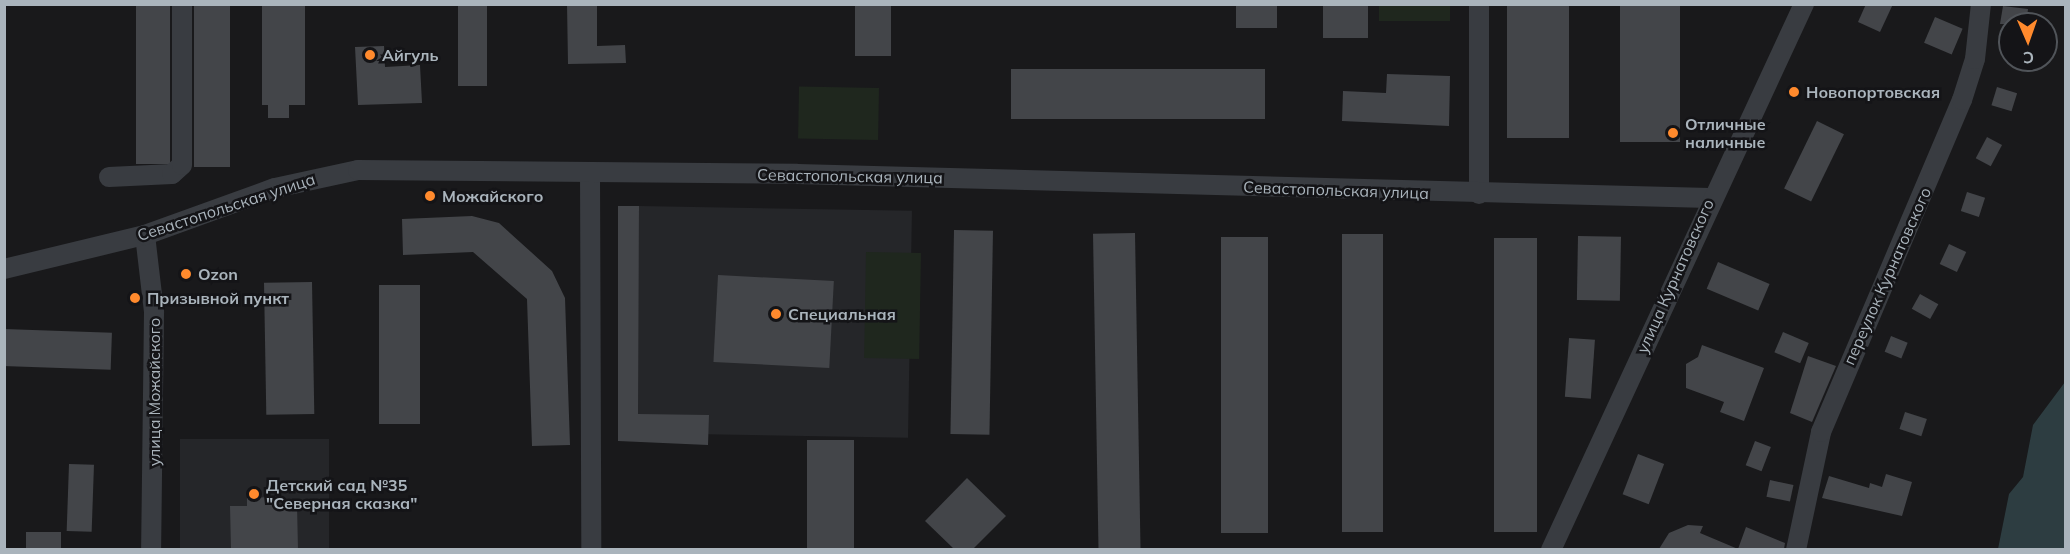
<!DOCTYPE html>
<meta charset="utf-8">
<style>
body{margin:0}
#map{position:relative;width:2070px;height:554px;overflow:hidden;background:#19191b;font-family:Mulish,sans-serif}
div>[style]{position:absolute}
.built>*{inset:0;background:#252629;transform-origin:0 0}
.green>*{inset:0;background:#1f271e;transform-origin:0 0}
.water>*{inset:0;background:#2d3d41}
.building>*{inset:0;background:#434549;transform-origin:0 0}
.minor>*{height:20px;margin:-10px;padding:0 10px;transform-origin:10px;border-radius:10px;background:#393c41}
.dots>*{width:16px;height:16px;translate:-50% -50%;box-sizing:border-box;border:3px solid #141417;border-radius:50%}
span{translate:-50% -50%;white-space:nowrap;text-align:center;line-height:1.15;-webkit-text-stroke:5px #141417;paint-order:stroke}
.poi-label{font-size:16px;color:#aab4bc;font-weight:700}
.left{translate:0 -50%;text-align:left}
.street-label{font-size:16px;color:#aab4bc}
.frame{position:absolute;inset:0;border:6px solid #aab4bc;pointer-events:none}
.north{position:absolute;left:1998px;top:12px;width:60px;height:60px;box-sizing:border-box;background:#141417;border:2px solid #505459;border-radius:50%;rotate:178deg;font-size:16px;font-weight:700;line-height:24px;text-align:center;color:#aab4bc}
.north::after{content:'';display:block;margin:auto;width:21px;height:27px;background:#ff8a2d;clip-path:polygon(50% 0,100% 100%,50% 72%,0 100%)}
</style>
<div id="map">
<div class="built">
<i style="left:639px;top:206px;width:273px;height:227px;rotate:1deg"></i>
<i style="left:180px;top:439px;width:149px;height:111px"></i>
</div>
<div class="green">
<i style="left:1379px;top:5px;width:71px;height:16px"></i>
<i style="left:879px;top:88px;width:52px;height:80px;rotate:91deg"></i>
<i style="left:866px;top:252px;width:55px;height:106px;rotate:1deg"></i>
</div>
<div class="water">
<i style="clip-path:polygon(2065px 382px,2065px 549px,1998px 549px,2009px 494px,2023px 477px,2033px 425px)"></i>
</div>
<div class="building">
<i style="left:136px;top:4px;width:34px;height:160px"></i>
<i style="left:194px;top:4px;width:36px;height:163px"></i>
<i style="clip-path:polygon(262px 4px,305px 4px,305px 105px,289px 105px,289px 118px,268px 118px,268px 105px,262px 105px)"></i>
<i style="left:458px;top:4px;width:29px;height:82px"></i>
<i style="clip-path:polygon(567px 4px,597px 4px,597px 46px,625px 45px,626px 63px,568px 64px)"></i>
<i style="left:855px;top:4px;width:36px;height:52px"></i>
<i style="left:1236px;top:4px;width:41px;height:24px"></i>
<i style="left:1323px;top:4px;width:45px;height:34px"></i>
<i style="left:1507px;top:4px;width:62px;height:134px"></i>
<i style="left:1620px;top:4px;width:60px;height:138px"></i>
<i style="clip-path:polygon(1866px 4px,1893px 4px,1880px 32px,1858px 22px)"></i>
<i style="clip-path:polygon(2003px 6px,2028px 9px,2026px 24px,2000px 24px)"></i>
<i style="left:1935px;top:17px;width:30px;height:28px;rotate:23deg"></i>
<i style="clip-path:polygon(384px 46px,385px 67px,420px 65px,422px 103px,358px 105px,355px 47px)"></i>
<i style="left:1011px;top:69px;width:254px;height:50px"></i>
<i style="clip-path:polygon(1387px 74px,1450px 76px,1449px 126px,1342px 121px,1343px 91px,1386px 93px)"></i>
<i style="left:1997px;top:87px;width:21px;height:19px;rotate:17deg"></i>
<i style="left:1817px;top:121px;width:30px;height:75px;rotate:26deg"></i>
<i style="left:1987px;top:137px;width:17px;height:24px;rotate:28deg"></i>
<i style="left:1967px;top:192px;width:19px;height:20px;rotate:18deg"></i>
<i style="clip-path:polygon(618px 206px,639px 206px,638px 414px,709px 415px,708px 445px,618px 441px)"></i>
<i style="clip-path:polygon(472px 216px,499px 223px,552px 271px,565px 298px,570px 445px,532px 446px,527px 299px,473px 252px,403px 255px,402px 219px)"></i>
<i style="left:954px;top:230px;width:39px;height:204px;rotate:1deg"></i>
<i style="left:1135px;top:233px;width:316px;height:42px;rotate:89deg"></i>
<i style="left:1342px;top:234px;width:41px;height:298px"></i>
<i style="left:1578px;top:236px;width:43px;height:64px;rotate:1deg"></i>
<i style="left:1221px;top:237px;width:47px;height:296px"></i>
<i style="left:1494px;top:238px;width:43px;height:294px"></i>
<i style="left:1949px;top:244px;width:19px;height:22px;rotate:25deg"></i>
<i style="left:1718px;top:262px;width:56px;height:29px;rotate:23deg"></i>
<i style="left:718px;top:275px;width:116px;height:87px;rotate:3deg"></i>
<i style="left:312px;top:282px;width:132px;height:48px;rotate:89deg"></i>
<i style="left:379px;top:285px;width:41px;height:139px"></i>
<i style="left:1920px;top:294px;width:21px;height:17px;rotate:29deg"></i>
<i style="left:4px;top:329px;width:108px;height:37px;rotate:2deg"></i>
<i style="left:1783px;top:332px;width:28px;height:22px;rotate:23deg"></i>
<i style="left:1891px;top:336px;width:18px;height:17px;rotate:22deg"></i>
<i style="left:1569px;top:338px;width:26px;height:59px;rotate:4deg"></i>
<i style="clip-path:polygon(1702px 345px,1764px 368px,1744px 421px,1720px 412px,1724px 402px,1686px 388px,1686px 364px,1698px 357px)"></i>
<i style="clip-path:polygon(1808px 356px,1836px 366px,1812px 422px,1790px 413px)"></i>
<i style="left:1905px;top:412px;width:23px;height:18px;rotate:18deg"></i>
<i style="left:807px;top:440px;width:47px;height:109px"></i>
<i style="left:1755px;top:441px;width:17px;height:26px;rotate:21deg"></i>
<i style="left:1638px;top:454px;width:28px;height:43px;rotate:21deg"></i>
<i style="left:69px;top:464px;width:25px;height:67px;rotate:2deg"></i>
<i style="clip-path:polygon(1886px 474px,1912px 482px,1902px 516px,1822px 498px,1829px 476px,1869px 488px,1870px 483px,1882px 487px)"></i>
<i style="clip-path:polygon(967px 478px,1006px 516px,973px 549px,954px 549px,925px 521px)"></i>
<i style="left:1770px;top:480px;width:24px;height:17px;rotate:12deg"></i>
<i style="clip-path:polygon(273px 497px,273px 505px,297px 505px,298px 549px,231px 549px,230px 506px,247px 506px,247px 498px)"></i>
<i style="clip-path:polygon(1688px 525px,1703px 526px,1700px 533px,1738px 549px,1746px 527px,1785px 543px,1784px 549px,1659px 549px,1669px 533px)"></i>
<i style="left:61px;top:532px;width:17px;height:35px;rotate:90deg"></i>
</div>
<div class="minor">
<i style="left:590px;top:172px;width:378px;rotate:89.8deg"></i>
<i style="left:109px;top:177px;width:63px;rotate:-2.7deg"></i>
<i style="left:172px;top:174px;width:13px;rotate:-42deg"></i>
<i style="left:182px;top:165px;width:161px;rotate:-90deg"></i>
<i style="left:1479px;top:194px;width:190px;rotate:-90deg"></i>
<i style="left:145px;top:235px;width:78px;rotate:83.3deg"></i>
<i style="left:154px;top:312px;width:238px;rotate:90.7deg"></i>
<i style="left:4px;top:269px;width:145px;rotate:-13.6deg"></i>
<i style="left:145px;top:235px;width:138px;rotate:-19.9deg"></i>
<i style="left:275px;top:188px;width:85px;rotate:-12.2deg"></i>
<i style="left:358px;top:170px;width:439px;rotate:0.5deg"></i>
<i style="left:797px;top:174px;width:913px;rotate:1.51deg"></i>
<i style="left:1551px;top:550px;width:602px;rotate:-65.14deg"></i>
<i style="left:1796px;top:550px;width:121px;rotate:-78deg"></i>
<i style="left:1821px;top:432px;width:361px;rotate:-67deg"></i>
<i style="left:1962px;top:100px;width:43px;rotate:-72.4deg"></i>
<i style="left:1975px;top:59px;width:55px;rotate:-83.8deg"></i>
</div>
<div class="dots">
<i style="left:370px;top:55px;background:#ff8a2d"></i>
<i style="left:1794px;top:92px;background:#ff8a2d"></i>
<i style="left:1673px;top:133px;background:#ff8a2d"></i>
<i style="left:430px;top:196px;background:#ff8a2d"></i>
<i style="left:186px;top:274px;background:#ff8a2d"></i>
<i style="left:135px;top:298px;background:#ff8a2d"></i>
<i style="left:776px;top:314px;background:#ff8a2d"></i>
<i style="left:254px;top:494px;background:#ff8a2d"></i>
</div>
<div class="poi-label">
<span class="left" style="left:382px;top:55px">Айгуль</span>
<span class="left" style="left:1806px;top:92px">Новопортовская</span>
<span class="left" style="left:1685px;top:133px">Отличные<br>наличные</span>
<span class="left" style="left:442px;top:196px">Можайского</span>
<span class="left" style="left:198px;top:274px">Ozon</span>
<span class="left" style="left:147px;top:298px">Призывной пункт</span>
<span class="left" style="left:788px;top:314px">Специальная</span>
<span class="left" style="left:266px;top:494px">Детский сад №35<br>"Северная сказка"</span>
</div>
<div class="street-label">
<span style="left:850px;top:176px;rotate:1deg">Севастопольская улица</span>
<span style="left:1336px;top:190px;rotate:2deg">Севастопольская улица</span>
<span style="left:226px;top:207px;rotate:-18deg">Севастопольская улица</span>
<span style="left:1675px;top:276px;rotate:-66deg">улица Курнатовского</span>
<span style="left:1887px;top:276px;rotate:-66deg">переулок Курнатовского</span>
<span style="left:154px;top:392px;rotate:-90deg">улица Можайского</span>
</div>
<div class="frame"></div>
<div class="north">С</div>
</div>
